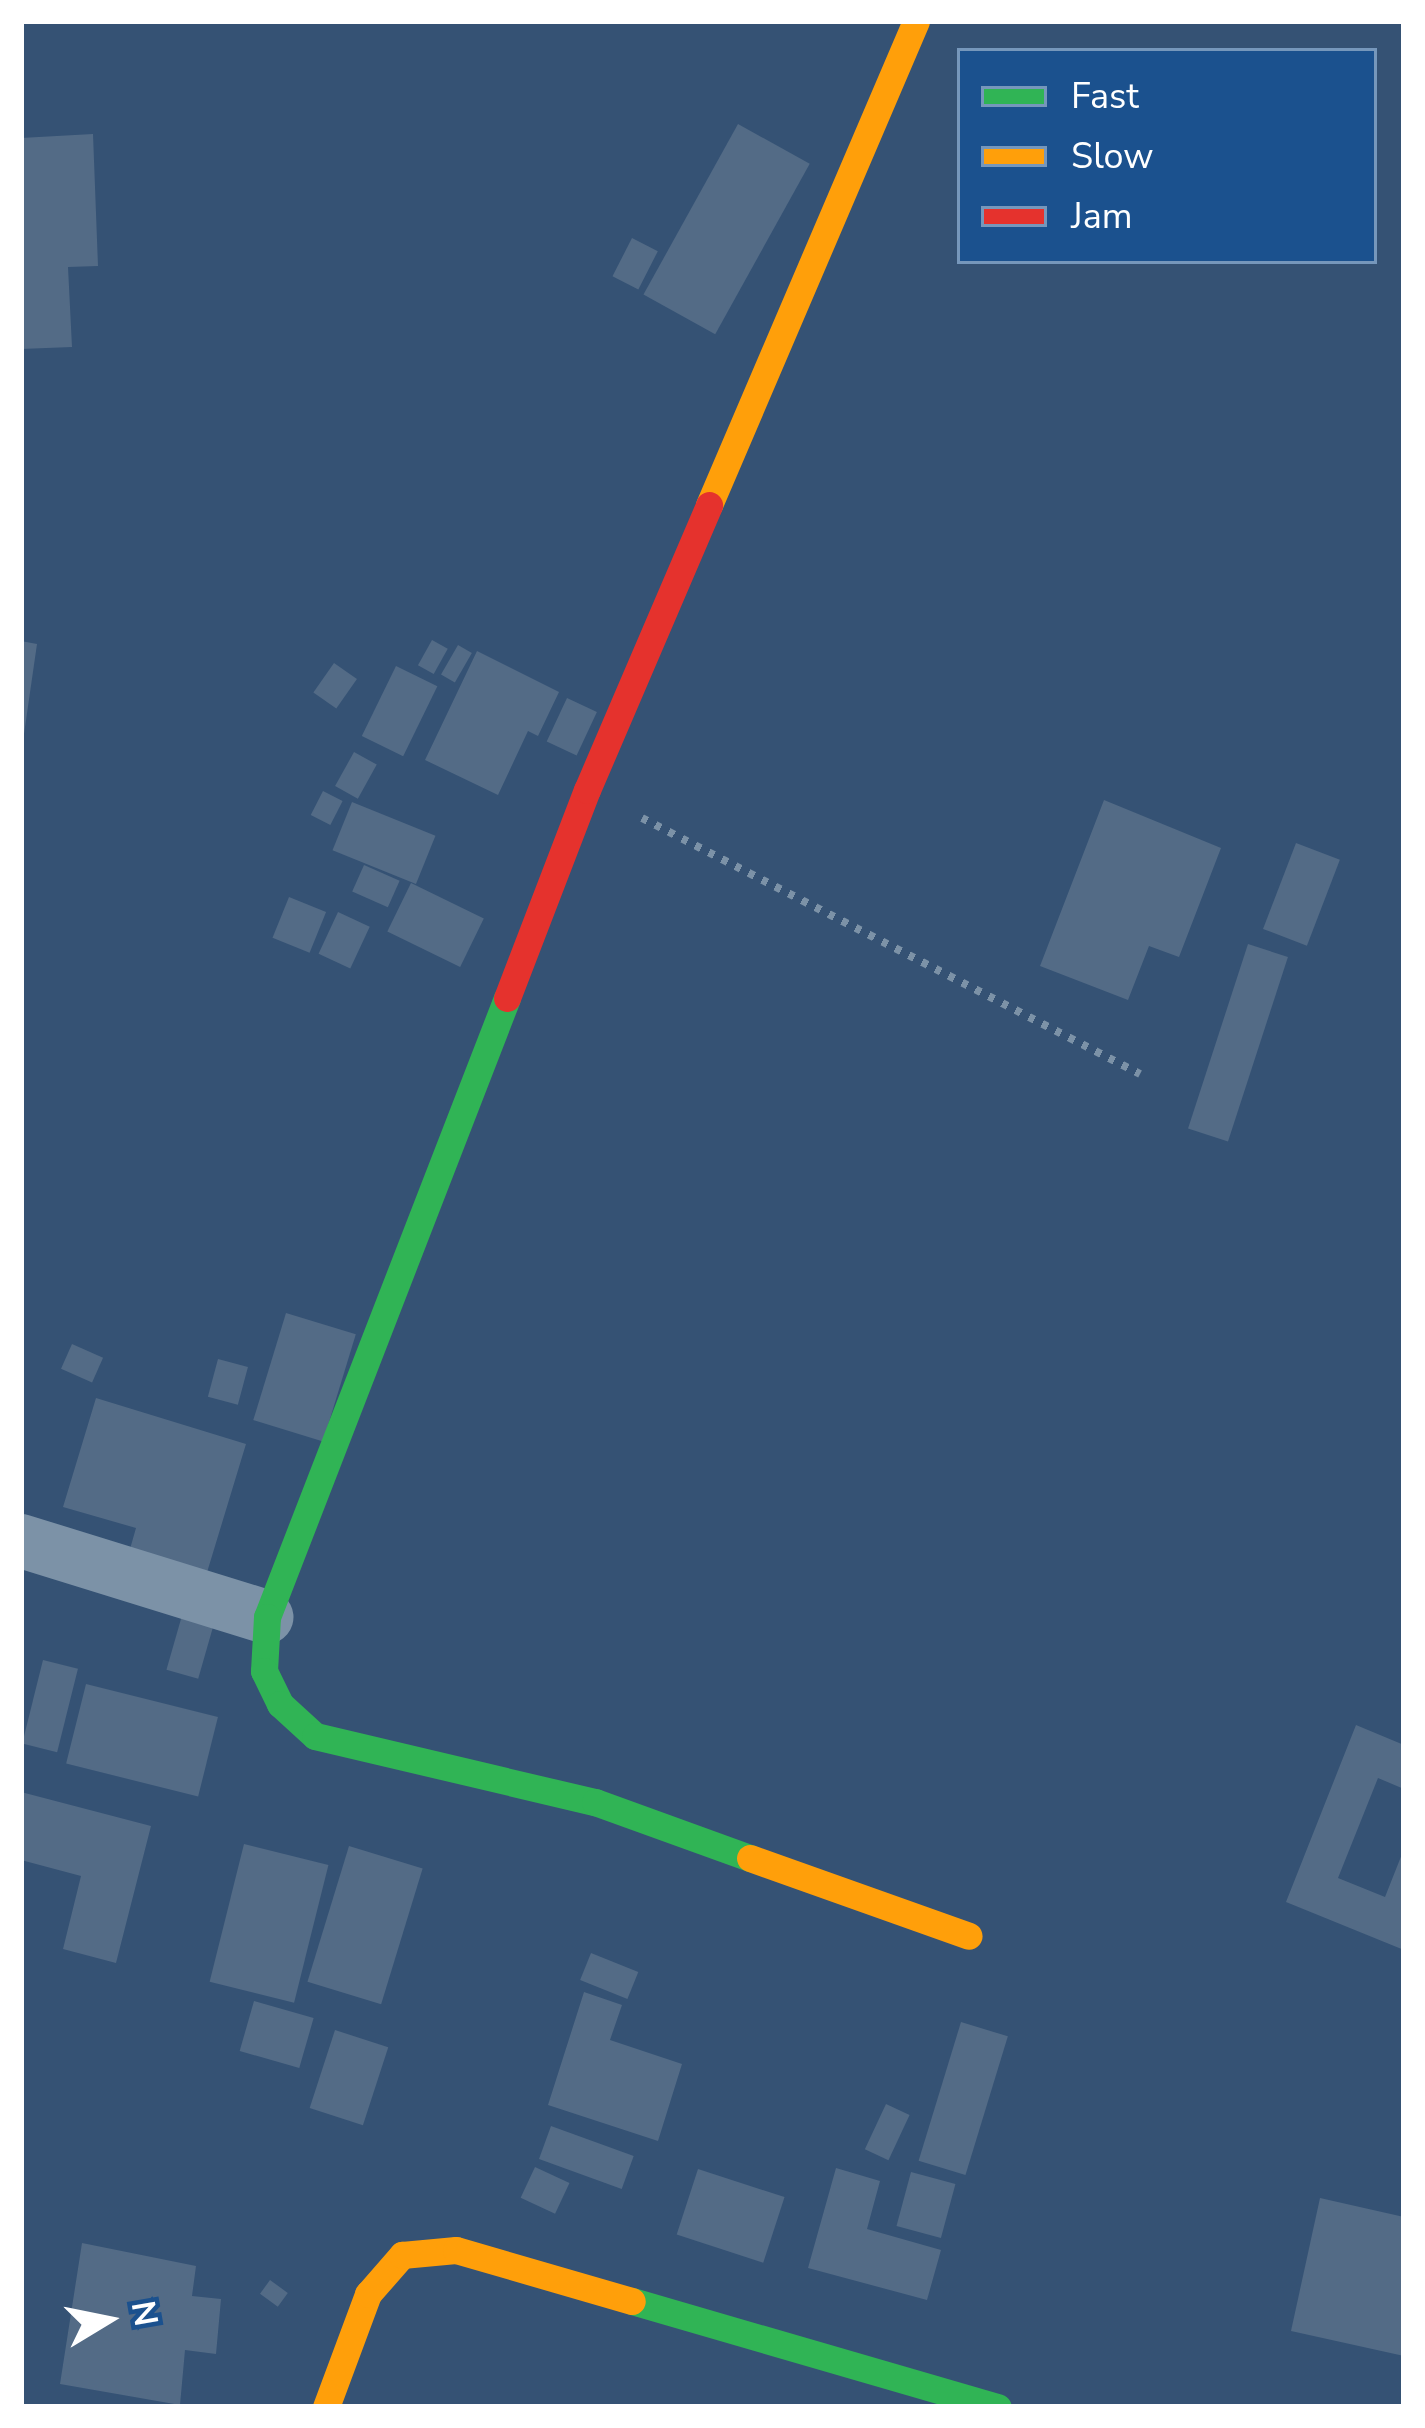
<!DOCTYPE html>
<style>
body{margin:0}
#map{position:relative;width:1425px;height:2428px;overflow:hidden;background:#355274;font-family:"Nunito Sans",sans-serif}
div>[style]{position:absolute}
.building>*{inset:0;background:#536b86;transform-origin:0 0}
.path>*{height:8px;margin-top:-4px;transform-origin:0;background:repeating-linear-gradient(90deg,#7c92a7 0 6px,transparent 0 15px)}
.street>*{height:54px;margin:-27px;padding:0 27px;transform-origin:27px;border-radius:27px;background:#7c92a7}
.fast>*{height:27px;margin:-13.5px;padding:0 13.5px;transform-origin:13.5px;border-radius:13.5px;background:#30b455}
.slow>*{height:27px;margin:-13.5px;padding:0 13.5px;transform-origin:13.5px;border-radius:13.5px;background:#ff9f0a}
.jam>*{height:27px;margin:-13.5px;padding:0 13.5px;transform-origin:13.5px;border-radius:13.5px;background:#e5322d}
span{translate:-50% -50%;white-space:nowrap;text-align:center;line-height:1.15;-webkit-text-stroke:9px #1b518e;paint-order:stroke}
.frame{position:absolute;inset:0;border:24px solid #fff;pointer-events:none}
.legend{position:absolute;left:957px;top:48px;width:420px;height:216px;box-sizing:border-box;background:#1b518e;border:3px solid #7697bb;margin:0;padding:15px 21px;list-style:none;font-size:36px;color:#fff}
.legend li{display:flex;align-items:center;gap:24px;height:60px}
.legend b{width:60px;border:3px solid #7697bb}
.north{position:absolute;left:48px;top:2260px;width:120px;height:120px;-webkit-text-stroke:9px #1b518e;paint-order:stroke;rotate:80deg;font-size:33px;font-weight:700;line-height:48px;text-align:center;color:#fff}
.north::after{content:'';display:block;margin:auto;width:42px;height:54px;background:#fff;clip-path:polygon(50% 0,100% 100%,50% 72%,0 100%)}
</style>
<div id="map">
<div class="building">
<i style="left:738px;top:124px;width:82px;height:195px;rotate:29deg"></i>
<i style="clip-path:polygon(93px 134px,98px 266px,68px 267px,72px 347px,21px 349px,21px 138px)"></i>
<i style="left:632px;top:238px;width:29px;height:43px;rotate:27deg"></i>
<i style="left:432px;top:640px;width:18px;height:29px;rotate:29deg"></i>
<i style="clip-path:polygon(21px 641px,37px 644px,24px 734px,21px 734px)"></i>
<i style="left:458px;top:645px;width:16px;height:34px;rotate:30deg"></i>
<i style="clip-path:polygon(477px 651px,559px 692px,538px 736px,528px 731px,498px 795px,425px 760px)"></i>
<i style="left:334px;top:663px;width:28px;height:36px;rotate:35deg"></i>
<i style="left:396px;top:666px;width:46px;height:78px;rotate:26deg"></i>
<i style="left:567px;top:698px;width:33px;height:48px;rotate:25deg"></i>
<i style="left:354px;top:752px;width:26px;height:39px;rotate:29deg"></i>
<i style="left:323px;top:791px;width:22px;height:27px;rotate:27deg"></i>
<i style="clip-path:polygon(1104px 800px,1221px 848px,1179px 957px,1149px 946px,1128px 1000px,1040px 966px)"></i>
<i style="left:352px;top:802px;width:90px;height:52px;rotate:22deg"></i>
<i style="left:1296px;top:843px;width:47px;height:92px;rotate:21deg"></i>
<i style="left:364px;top:865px;width:39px;height:29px;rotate:24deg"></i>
<i style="left:411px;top:883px;width:81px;height:54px;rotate:26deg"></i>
<i style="left:289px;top:897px;width:40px;height:44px;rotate:22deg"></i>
<i style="left:338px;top:912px;width:35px;height:46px;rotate:25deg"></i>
<i style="left:1248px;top:944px;width:42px;height:194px;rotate:18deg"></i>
<i style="left:286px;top:1313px;width:73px;height:112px;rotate:17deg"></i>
<i style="left:72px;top:1344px;width:34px;height:27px;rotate:24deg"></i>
<i style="left:218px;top:1359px;width:31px;height:39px;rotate:15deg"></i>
<i style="clip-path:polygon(96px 1398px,246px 1444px,205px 1579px,128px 1556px,136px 1528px,63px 1507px)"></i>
<i style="left:183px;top:1612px;width:33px;height:60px;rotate:16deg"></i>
<i style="left:43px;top:1660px;width:36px;height:86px;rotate:14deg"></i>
<i style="left:86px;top:1684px;width:136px;height:82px;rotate:14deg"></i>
<i style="clip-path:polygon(1356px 1725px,1404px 1745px,1404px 1789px,1378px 1778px,1338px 1878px,1385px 1897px,1404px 1849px,1404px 1950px,1286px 1902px)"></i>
<i style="clip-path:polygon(21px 1792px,151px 1826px,116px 1963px,63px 1949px,81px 1876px,21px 1860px)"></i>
<i style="left:244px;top:1844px;width:87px;height:142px;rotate:14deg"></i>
<i style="left:349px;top:1846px;width:77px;height:142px;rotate:17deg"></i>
<i style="left:591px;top:1953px;width:51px;height:29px;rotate:22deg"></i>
<i style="clip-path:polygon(584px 1992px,622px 2005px,610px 2040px,682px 2064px,658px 2141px,548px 2105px)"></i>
<i style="left:254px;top:2001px;width:62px;height:52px;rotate:16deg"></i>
<i style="left:961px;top:2022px;width:49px;height:145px;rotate:17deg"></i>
<i style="left:335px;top:2030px;width:56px;height:82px;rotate:18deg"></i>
<i style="left:886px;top:2104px;width:26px;height:50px;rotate:25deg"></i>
<i style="left:551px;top:2126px;width:88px;height:35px;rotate:20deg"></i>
<i style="left:535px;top:2167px;width:38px;height:34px;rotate:25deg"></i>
<i style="clip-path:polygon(836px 2168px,880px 2181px,867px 2229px,941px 2250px,927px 2300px,808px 2268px)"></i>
<i style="left:698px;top:2169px;width:91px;height:69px;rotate:18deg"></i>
<i style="left:911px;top:2172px;width:46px;height:56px;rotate:15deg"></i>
<i style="clip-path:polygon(1320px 2198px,1404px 2217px,1404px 2356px,1291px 2331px)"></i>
<i style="clip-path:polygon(82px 2243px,196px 2266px,192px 2296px,221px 2299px,216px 2354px,185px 2350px,180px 2405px,60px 2384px)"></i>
<i style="left:270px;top:2280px;width:22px;height:17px;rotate:36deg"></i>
</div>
<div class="path">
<i style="left:642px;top:818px;width:560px;rotate:27.21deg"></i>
</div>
<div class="street">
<i style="left:21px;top:1541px;width:257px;rotate:17.2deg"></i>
</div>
<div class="fast">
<i style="left:507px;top:998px;width:664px;rotate:111.19deg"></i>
<i style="left:267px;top:1617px;width:54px;rotate:93.2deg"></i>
<i style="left:264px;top:1671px;width:37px;rotate:64deg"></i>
<i style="left:280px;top:1704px;width:47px;rotate:42.4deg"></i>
<i style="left:315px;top:1736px;width:288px;rotate:13.3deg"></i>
<i style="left:595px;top:1802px;width:165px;rotate:19.9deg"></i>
<i style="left:632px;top:2301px;width:381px;rotate:16.2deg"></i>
</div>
<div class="slow">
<i style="left:709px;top:505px;width:526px;rotate:-66.84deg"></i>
<i style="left:750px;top:1858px;width:232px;rotate:19.6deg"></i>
<i style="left:326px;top:2407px;width:121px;rotate:-69.6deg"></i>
<i style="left:368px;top:2294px;width:52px;rotate:-48.9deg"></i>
<i style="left:402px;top:2255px;width:54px;rotate:-5.3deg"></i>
<i style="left:456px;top:2250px;width:183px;rotate:16.2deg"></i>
</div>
<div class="jam">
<i style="left:507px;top:998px;width:223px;rotate:-69deg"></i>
<i style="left:587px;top:790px;width:310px;rotate:-66.8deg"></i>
</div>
<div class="frame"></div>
<ul class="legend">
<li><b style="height:15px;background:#30b455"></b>Fast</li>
<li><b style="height:15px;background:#ff9f0a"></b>Slow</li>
<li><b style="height:15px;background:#e5322d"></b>Jam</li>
</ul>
<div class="north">N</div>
</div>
